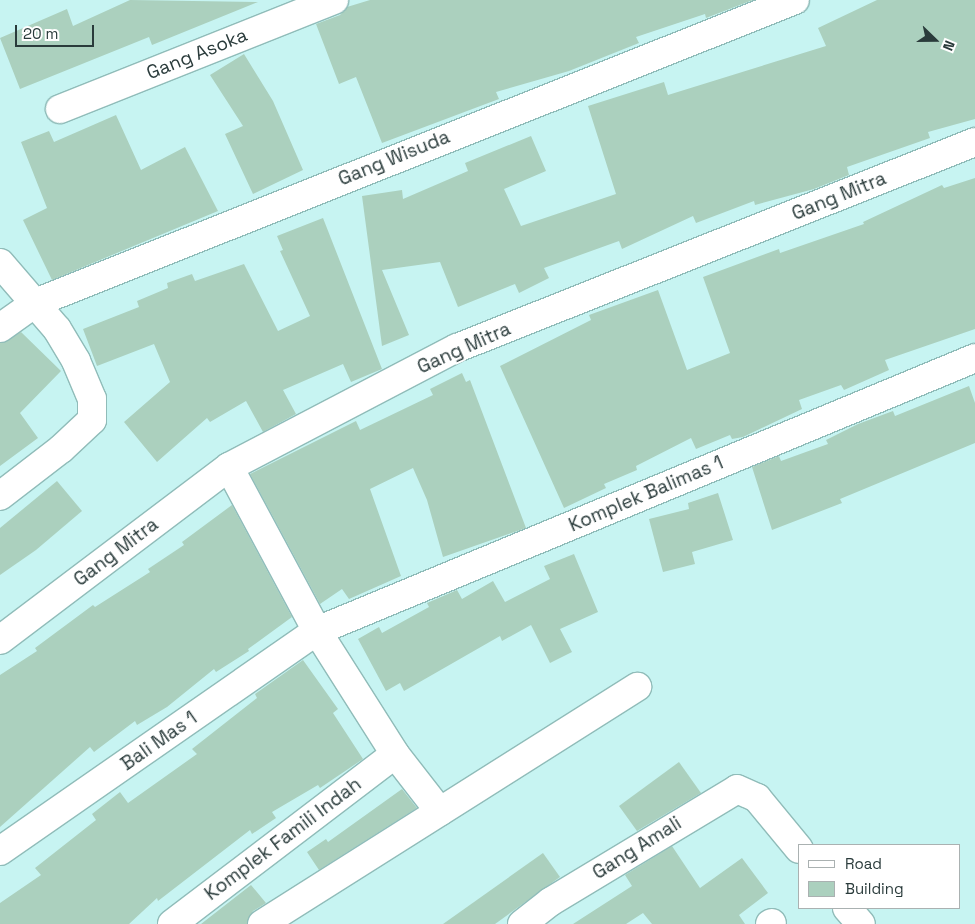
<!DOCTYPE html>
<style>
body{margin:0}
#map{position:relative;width:975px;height:924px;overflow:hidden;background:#c7f4f2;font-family:"Space Grotesk",sans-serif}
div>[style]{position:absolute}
.building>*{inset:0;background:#abd0be}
.roads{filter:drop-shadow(1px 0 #90bcb9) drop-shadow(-1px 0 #90bcb9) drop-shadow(0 1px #90bcb9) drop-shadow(0 -1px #90bcb9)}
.street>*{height:28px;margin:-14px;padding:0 14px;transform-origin:14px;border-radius:14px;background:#fff}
span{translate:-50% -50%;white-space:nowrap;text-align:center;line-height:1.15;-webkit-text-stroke:4px #fff;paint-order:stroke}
.street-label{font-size:19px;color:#2a3b3b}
.legend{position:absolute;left:798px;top:844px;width:162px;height:65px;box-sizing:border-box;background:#fff;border:1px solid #aab1b1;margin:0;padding:6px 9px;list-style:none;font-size:15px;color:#2a3b3b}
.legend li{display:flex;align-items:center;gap:10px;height:25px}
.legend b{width:25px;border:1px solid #aab1b1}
.north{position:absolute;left:910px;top:15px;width:50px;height:50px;-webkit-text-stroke:4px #fff;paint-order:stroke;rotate:112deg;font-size:14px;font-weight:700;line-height:20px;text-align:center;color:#2a3b3b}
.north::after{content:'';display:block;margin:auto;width:18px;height:22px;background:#2a3b3b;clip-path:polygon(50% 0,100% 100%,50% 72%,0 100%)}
.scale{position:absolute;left:15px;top:25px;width:79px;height:22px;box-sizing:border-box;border:2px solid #2a3b3b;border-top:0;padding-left:6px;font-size:15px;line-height:18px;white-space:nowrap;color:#2a3b3b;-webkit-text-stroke:4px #fff;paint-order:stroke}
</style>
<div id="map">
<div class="building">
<i style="clip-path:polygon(130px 0,258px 2px,152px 45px,149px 37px,20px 89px,0 38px,67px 9px,73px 26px)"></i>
<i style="clip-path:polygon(370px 0,753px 0,706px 18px,705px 14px,636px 37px,639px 43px,569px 71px,496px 92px,499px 99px,382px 143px,356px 77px,339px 84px,316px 24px,340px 15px,347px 7px)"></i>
<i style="clip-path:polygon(877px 0,975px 0,975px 119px,928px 132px,930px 138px,847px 167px,849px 175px,814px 189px,755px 205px,754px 201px,696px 223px,693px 216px,622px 249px,619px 241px,544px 268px,549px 278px,519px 293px,515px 284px,458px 307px,440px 262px,382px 270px,409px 335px,382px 346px,362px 196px,402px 190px,403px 199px,468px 171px,465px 163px,531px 136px,546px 171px,504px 189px,521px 226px,616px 194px,588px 106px,664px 82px,668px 95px,826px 46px,818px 28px)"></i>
<i style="clip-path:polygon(244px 54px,273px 101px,303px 170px,253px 194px,225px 134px,243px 126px,210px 75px)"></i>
<i style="clip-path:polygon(116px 115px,141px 170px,185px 147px,218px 211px,52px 280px,23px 220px,47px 208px,21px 142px,49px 131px,54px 142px)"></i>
<i style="clip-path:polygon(975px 178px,975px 329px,885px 360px,889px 370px,844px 390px,841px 385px,799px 400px,802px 409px,743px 437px,732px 439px,730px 435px,696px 449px,691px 438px,636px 466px,637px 470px,604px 484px,606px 488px,564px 508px,500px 366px,591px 320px,589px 315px,658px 290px,687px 370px,730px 353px,703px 277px,779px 249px,780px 253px,864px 224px,863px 222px,942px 185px,944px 188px)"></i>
<i style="clip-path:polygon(323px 218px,382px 369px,351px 382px,343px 364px,283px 390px,296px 414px,263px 432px,246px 401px,210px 422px,207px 418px,157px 462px,124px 422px,170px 382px,154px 344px,97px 366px,83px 329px,139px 307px,137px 301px,168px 288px,167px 283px,192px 274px,195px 281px,244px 264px,278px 331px,310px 316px,280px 251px,283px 250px,277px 236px)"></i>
<i style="clip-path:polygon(21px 332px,61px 371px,20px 413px,38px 438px,0 466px,0 343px)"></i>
<i style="clip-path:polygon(462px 373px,466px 382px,470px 380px,526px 528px,443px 557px,427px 500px,413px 468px,370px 489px,401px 576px,349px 599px,342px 589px,320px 604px,250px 474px,356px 421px,360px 430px,433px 395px,430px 389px)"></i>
<i style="clip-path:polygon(969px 386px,975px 403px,975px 443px,840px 499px,842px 503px,772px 530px,752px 467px,779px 456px,781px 461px,828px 444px,826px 440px,858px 424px,893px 411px,895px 416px)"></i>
<i style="clip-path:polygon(57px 481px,82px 511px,36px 550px,0 575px,0 528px)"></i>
<i style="clip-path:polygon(718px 493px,733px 540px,692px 552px,695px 564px,663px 572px,649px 519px,689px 509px,688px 503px)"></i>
<i style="clip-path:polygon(232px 505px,292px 617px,248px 649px,249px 651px,216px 672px,214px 669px,167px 707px,137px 725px,135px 721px,94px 752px,90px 747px,0 827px,0 675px,37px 651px,35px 648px,93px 605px,95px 607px,150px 572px,148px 569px,184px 545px,182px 542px)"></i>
<i style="clip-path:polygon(574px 554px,598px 612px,560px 629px,572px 652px,550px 663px,531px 625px,502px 641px,500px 636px,404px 691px,400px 683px,386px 691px,358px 639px,379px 627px,382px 633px,429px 607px,427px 603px,434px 600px,457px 590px,462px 599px,493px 581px,505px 602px,550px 579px,544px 566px)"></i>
<i style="clip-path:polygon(303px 660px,338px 709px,333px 713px,363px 759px,320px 788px,318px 785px,272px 812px,276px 818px,252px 834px,250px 830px,158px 901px,157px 898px,129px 924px,0 924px,0 903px,41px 875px,35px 868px,96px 820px,92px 814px,120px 792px,128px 803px,197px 754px,192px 749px,257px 698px,255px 694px)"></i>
<i style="clip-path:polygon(679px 762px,701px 793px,637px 831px,619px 806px)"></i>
<i style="clip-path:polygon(402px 789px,417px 808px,319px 870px,307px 852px,326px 839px,328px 842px)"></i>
<i style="clip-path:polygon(672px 846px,700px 888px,742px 858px,768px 893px,739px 915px,745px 924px,652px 924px,643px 913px,626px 924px,573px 924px,632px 886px,625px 875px)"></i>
<i style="clip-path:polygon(543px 853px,560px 877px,495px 924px,443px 924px)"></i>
<i style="clip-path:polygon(251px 885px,266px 903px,253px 911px,247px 924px,201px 924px)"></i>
</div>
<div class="roads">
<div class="street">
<i style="left:60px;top:109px;width:295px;rotate:-21.7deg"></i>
<i style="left:0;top:263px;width:87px;rotate:49.2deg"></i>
<i style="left:57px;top:329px;width:37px;rotate:59deg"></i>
<i style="left:76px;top:361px;width:41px;rotate:67.2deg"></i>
<i style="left:92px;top:399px;width:21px;rotate:90deg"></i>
<i style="left:92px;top:420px;width:42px;rotate:136.9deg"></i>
<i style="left:61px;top:449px;width:77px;rotate:142.4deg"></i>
<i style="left:0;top:328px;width:43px;rotate:-35.5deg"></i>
<i style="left:35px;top:303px;width:818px;rotate:-21.74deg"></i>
<i style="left:229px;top:467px;width:186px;rotate:61.8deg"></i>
<i style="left:317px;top:631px;width:146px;rotate:57.6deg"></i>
<i style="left:395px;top:754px;width:73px;rotate:52.2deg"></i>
<i style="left:0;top:640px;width:287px;rotate:-37.1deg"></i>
<i style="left:229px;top:467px;width:257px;rotate:-27.6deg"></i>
<i style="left:457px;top:348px;width:557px;rotate:-21.69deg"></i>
<i style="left:0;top:851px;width:386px;rotate:-34.8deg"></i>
<i style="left:317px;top:631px;width:712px;rotate:-22.53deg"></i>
<i style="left:847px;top:908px;width:21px;rotate:49deg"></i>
<i style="left:172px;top:924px;width:280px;rotate:-37.3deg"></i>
<i style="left:262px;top:924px;width:444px;rotate:-32.3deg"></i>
<i style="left:522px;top:924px;width:36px;rotate:-38deg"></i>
<i style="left:550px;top:902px;width:218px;rotate:-31.1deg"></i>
<i style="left:737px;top:789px;width:22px;rotate:24deg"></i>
<i style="left:757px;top:798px;width:66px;rotate:50.5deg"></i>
<i style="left:770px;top:924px;width:2px;rotate:-27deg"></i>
</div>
</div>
<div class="street-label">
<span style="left:197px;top:54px;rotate:-22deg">Gang Asoka</span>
<span style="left:394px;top:158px;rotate:-22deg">Gang Wisuda</span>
<span style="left:839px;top:196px;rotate:-22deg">Gang Mitra</span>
<span style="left:464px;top:348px;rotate:-24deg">Gang Mitra</span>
<span style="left:646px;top:494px;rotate:-23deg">Komplek Balimas 1</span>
<span style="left:116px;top:552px;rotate:-37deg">Gang Mitra</span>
<span style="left:159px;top:741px;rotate:-35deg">Bali Mas 1</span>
<span style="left:283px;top:839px;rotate:-37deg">Komplek Famili Indah</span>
<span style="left:637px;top:848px;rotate:-32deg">Gang Amali</span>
</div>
<ul class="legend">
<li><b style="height:6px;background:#fff"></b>Road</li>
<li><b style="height:14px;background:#abd0be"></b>Building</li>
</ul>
<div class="north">N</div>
<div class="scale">20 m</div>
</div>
